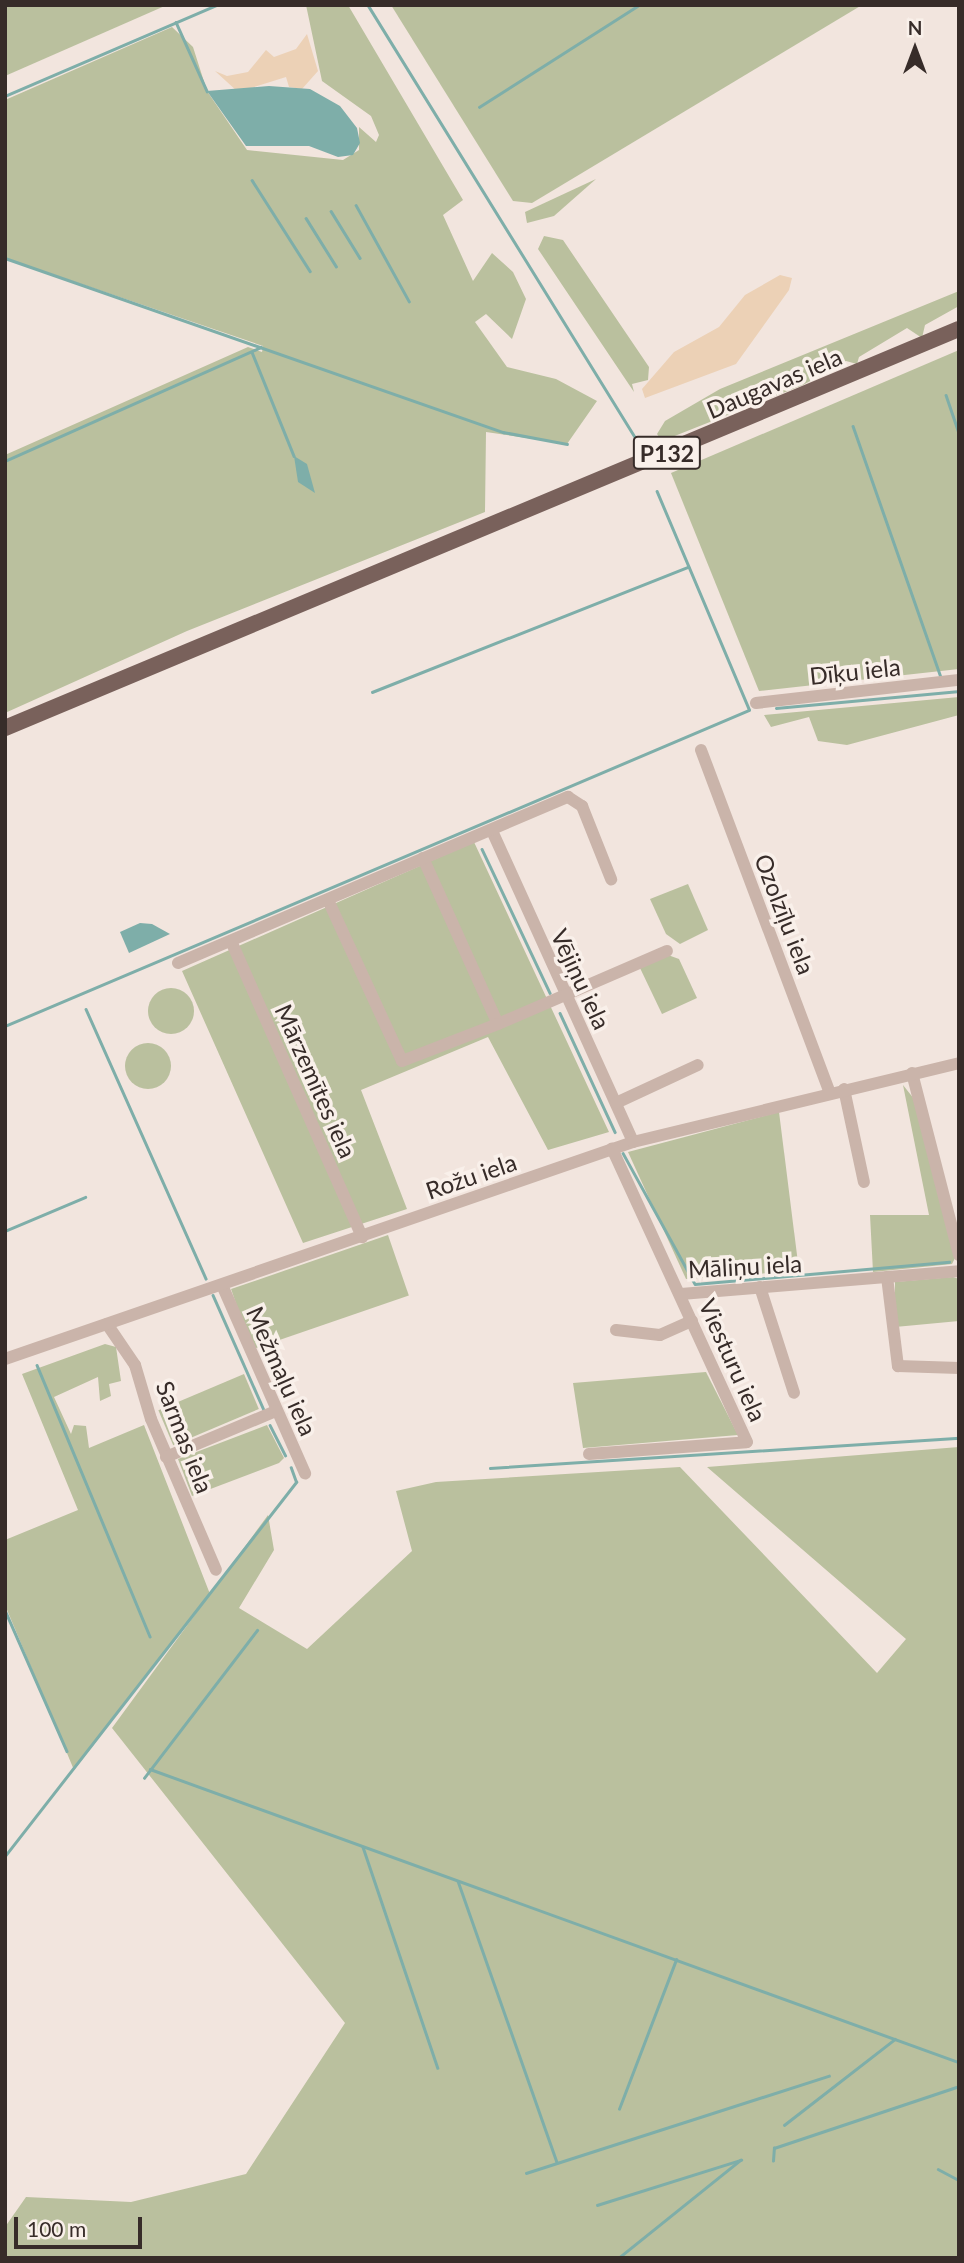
<!DOCTYPE html>
<meta charset="utf-8">
<style>
body{margin:0}
#map{position:relative;width:964px;height:2263px;overflow:hidden;background:#f2e5de;font-family:Lato,sans-serif}
div>[style]{position:absolute}
.green>*{inset:0;background:#bac09e;transform-origin:0 0}
.round{border-radius:50%}
.sand>*{inset:0;background:#ecd1b6}
.water>*{inset:0;background:#7eaea9}
.stream>*{height:2.5px;margin:-1.25px;padding:0 1.25px;transform-origin:1.25px;border-radius:1.25px;background:#7eaea9}
.minor>*{height:12px;margin:-6px;padding:0 6px;transform-origin:6px;border-radius:6px;background:#cab4aa}
.major>*{height:16px;margin:-8px;padding:0 8px;transform-origin:8px;border-radius:8px;background:#79615b}
span{translate:-50% -50%;white-space:nowrap;text-align:center;line-height:1.15;-webkit-text-stroke:7px #f9f0ea;paint-order:stroke}
.shield-label span{padding:2px 5px;background:#f9f0ea;border:2px solid;border-radius:5px;-webkit-text-stroke-width:0}
.shield-label{font-size:23px;color:#372c29;font-weight:700}
.street-label{font-size:24px;color:#372c29}
.frame{position:absolute;inset:0;border:7px solid #372c29;pointer-events:none}
.north{position:absolute;left:880px;top:14px;width:70px;height:70px;-webkit-text-stroke:5px #f9f0ea;paint-order:stroke;rotate:0deg;font-size:19px;font-weight:700;line-height:28px;text-align:center;color:#372c29}
.north::after{content:'';display:block;margin:auto;width:24px;height:32px;background:#372c29;clip-path:polygon(50% 0,100% 100%,50% 72%,0 100%)}
.scale{position:absolute;left:14px;top:2217px;width:128px;height:32px;box-sizing:border-box;border:4px solid #372c29;border-top:0;padding-left:9px;font-size:21px;line-height:24px;white-space:nowrap;color:#372c29;-webkit-text-stroke:5px #f9f0ea;paint-order:stroke}
</style>
<div id="map">
<div class="green">
<i style="clip-path:polygon(5px 5px,167px 5px,5px 76px)"></i>
<i style="clip-path:polygon(306px 5px,348px 5px,463px 200px,443px 215px,473px 281px,492px 253px,513px 272px,526px 299px,512px 339px,486px 314px,475px 322px,507px 367px,556px 379px,597px 401px,567px 444px,486px 432px,485px 512px,187px 631px,5px 713px,5px 455px,248px 347px,262px 352px,263px 346px,5px 258px,5px 100px,172px 27px,193px 47px,207px 91px,247px 150px,343px 160px,359px 150px,359px 127px,376px 142px,379px 135px,371px 116px,322px 81px)"></i>
<i style="clip-path:polygon(391px 5px,862px 5px,532px 203px,513px 201px)"></i>
<i style="clip-path:polygon(596px 179px,554px 216px,527px 223px,525px 212px)"></i>
<i style="clip-path:polygon(544px 236px,563px 240px,649px 367px,648px 380px,632px 384px,634px 392px,538px 249px)"></i>
<i style="clip-path:polygon(959px 291px,959px 306px,925px 325px,922px 338px,907px 328px,859px 357px,857px 364px,846px 361px,803px 385px,662px 441px,657px 434px,665px 421px,720px 389px)"></i>
<i style="clip-path:polygon(959px 350px,959px 669px,759px 691px,671px 473px)"></i>
<i style="clip-path:polygon(959px 697px,959px 715px,847px 745px,818px 741px,809px 717px,771px 727px,764px 715px)"></i>
<i style="clip-path:polygon(474px 842px,609px 1132px,548px 1150px,488px 1037px,361px 1090px,407px 1209px,303px 1243px,182px 971px)"></i>
<i style="clip-path:polygon(688px 884px,708px 930px,680px 944px,666px 934px,650px 899px)"></i>
<i style="clip-path:polygon(668px 955px,679px 959px,697px 998px,662px 1014px,640px 968px)"></i>
<i class="round" style="left:148px;top:988px;width:46px;height:46px"></i>
<i class="round" style="left:125px;top:1043px;width:46px;height:46px"></i>
<i style="clip-path:polygon(903px 1085px,918px 1104px,955px 1258px,952px 1264px,873px 1272px,870px 1215px,929px 1215px)"></i>
<i style="clip-path:polygon(779px 1112px,799px 1271px,686px 1279px,628px 1152px)"></i>
<i style="left:388px;top:1235px;width:64px;height:166px;rotate:71deg"></i>
<i style="clip-path:polygon(953px 1277px,959px 1279px,959px 1321px,895px 1327px,895px 1282px)"></i>
<i style="clip-path:polygon(105px 1344px,116px 1347px,121px 1381px,109px 1384px,111px 1396px,100px 1401px,98px 1377px,54px 1397px,71px 1434px,74px 1425px,86px 1426px,89px 1448px,144px 1425px,210px 1594px,74px 1770px,5px 1605px,5px 1540px,78px 1510px,22px 1374px)"></i>
<i style="clip-path:polygon(706px 1372px,738px 1435px,583px 1448px,573px 1383px)"></i>
<i style="left:244px;top:1374px;width:38px;height:93px;rotate:67deg"></i>
<i style="clip-path:polygon(267px 1425px,284px 1458px,279px 1463px,192px 1496px,178px 1459px)"></i>
<i style="clip-path:polygon(959px 1447px,959px 2258px,5px 2258px,5px 2227px,26px 2197px,131px 2202px,246px 2174px,345px 2023px,112px 1728px,268px 1515px,274px 1550px,239px 1608px,307px 1649px,412px 1551px,396px 1491px,436px 1482px,680px 1467px,877px 1673px,906px 1639px,707px 1467px)"></i>
</div>
<div class="sand">
<i style="clip-path:polygon(307px 34px,318px 71px,302px 89px,289px 87px,286px 77px,238px 92px,215px 71px,227px 76px,248px 72px,266px 50px,274px 57px,296px 49px)"></i>
<i style="clip-path:polygon(780px 275px,792px 278px,789px 290px,736px 364px,645px 398px,642px 389px,674px 352px,719px 327px,745px 295px)"></i>
</div>
<div class="water">
<i style="clip-path:polygon(269px 86px,310px 89px,340px 106px,357px 128px,360px 143px,353px 155px,338px 157px,309px 146px,246px 146px,207px 91px)"></i>
<i style="clip-path:polygon(294px 456px,307px 464px,315px 493px,298px 482px)"></i>
<i style="clip-path:polygon(140px 923px,152px 924px,170px 934px,129px 953px,120px 932px)"></i>
</div>
<div class="stream">
<i style="left:368px;top:5px;width:523px;rotate:58.28deg"></i>
<i style="left:176px;top:22px;width:76px;rotate:65.8deg"></i>
<i style="left:5px;top:96px;width:230px;rotate:-23.3deg"></i>
<i style="left:479px;top:107px;width:190px;rotate:-32.5deg"></i>
<i style="left:252px;top:180px;width:108px;rotate:57.5deg"></i>
<i style="left:356px;top:205px;width:110px;rotate:61.1deg"></i>
<i style="left:331px;top:211px;width:55px;rotate:58.3deg"></i>
<i style="left:306px;top:218px;width:57px;rotate:58deg"></i>
<i style="left:5px;top:258px;width:528px;rotate:19.26deg"></i>
<i style="left:503px;top:432px;width:65px;rotate:10.6deg"></i>
<i style="left:252px;top:352px;width:112px;rotate:68deg"></i>
<i style="left:946px;top:395px;width:40px;rotate:71.1deg"></i>
<i style="left:853px;top:426px;width:264px;rotate:70.7deg"></i>
<i style="left:5px;top:461px;width:280px;rotate:-24deg"></i>
<i style="left:372px;top:692px;width:340px;rotate:-21.6deg"></i>
<i style="left:776px;top:708px;width:184px;rotate:-5.3deg"></i>
<i style="left:482px;top:849px;width:159px;rotate:64.7deg"></i>
<i style="left:86px;top:1009px;width:295px;rotate:66deg"></i>
<i style="left:560px;top:1013px;width:131px;rotate:65.2deg"></i>
<i style="left:5px;top:1026px;width:808px;rotate:-23.01deg"></i>
<i style="left:749px;top:710px;width:237px;rotate:-112.9deg"></i>
<i style="left:623px;top:1153px;width:149px;rotate:61.2deg"></i>
<i style="left:695px;top:1284px;width:255px;rotate:-5deg"></i>
<i style="left:5px;top:1231px;width:87px;rotate:-23deg"></i>
<i style="left:213px;top:1295px;width:126px;rotate:66.1deg"></i>
<i style="left:37px;top:1365px;width:294px;rotate:67.4deg"></i>
<i style="left:270px;top:1425px;width:34px;rotate:63deg"></i>
<i style="left:490px;top:1468px;width:470px;rotate:-3.7deg"></i>
<i style="left:5px;top:1610px;width:154px;rotate:66.3deg"></i>
<i style="left:150px;top:1769px;width:859px;rotate:19.93deg"></i>
<i style="left:144px;top:1778px;width:186px;rotate:-52.6deg"></i>
<i style="left:363px;top:1847px;width:233px;rotate:71.3deg"></i>
<i style="left:5px;top:1856px;width:474px;rotate:-52.1deg"></i>
<i style="left:296px;top:1482px;width:15px;rotate:-110deg"></i>
<i style="left:458px;top:1881px;width:298px;rotate:70.6deg"></i>
<i style="left:619px;top:2109px;width:160px;rotate:-69.1deg"></i>
<i style="left:784px;top:2125px;width:140px;rotate:-37.8deg"></i>
<i style="left:773px;top:2161px;width:13px;rotate:-86deg"></i>
<i style="left:774px;top:2148px;width:195px;rotate:-18.5deg"></i>
<i style="left:938px;top:2169px;width:24px;rotate:28deg"></i>
<i style="left:526px;top:2173px;width:318px;rotate:-17.8deg"></i>
<i style="left:597px;top:2205px;width:151px;rotate:-17.4deg"></i>
<i style="left:741px;top:2160px;width:156px;rotate:141.2deg"></i>
</div>
<div class="minor">
<i style="left:756px;top:703px;width:204px;rotate:-6.5deg"></i>
<i style="left:701px;top:750px;width:366px;rotate:69.4deg"></i>
<i style="left:493px;top:833px;width:339px;rotate:65.6deg"></i>
<i style="left:423px;top:858px;width:182px;rotate:65.7deg"></i>
<i style="left:498px;top:1024px;width:184px;rotate:-23.4deg"></i>
<i style="left:328px;top:900px;width:177px;rotate:65.3deg"></i>
<i style="left:402px;top:1061px;width:103px;rotate:-21.1deg"></i>
<i style="left:231px;top:941px;width:324px;rotate:66.1deg"></i>
<i style="left:178px;top:963px;width:424px;rotate:-23.1deg"></i>
<i style="left:568px;top:797px;width:17px;rotate:33deg"></i>
<i style="left:582px;top:806px;width:79px;rotate:68.3deg"></i>
<i style="left:912px;top:1073px;width:188px;rotate:75.5deg"></i>
<i style="left:844px;top:1089px;width:95px;rotate:77.9deg"></i>
<i style="left:616px;top:1103px;width:90px;rotate:-24.9deg"></i>
<i style="left:887px;top:1277px;width:90px;rotate:83deg"></i>
<i style="left:898px;top:1366px;width:61px;rotate:1.9deg"></i>
<i style="left:222px;top:1285px;width:206px;rotate:66.2deg"></i>
<i style="left:760px;top:1287px;width:111px;rotate:72.2deg"></i>
<i style="left:681px;top:1294px;width:279px;rotate:-4.7deg"></i>
<i style="left:107px;top:1324px;width:50px;rotate:55.7deg"></i>
<i style="left:135px;top:1365px;width:56px;rotate:73.5deg"></i>
<i style="left:151px;top:1419px;width:164px;rotate:66.7deg"></i>
<i style="left:616px;top:1330px;width:44px;rotate:6.5deg"></i>
<i style="left:660px;top:1335px;width:35px;rotate:-24deg"></i>
<i style="left:5px;top:1359px;width:664px;rotate:-19.06deg"></i>
<i style="left:633px;top:1142px;width:335px;rotate:-13.6deg"></i>
<i style="left:589px;top:1454px;width:158px;rotate:-4.3deg"></i>
<i style="left:747px;top:1442px;width:323px;rotate:-114.7deg"></i>
<i style="left:166px;top:1457px;width:119px;rotate:-22.7deg"></i>
</div>
<div class="major">
<i style="left:5px;top:728px;width:1034px;rotate:-22.7deg"></i>
</div>
<div class="shield-label">
<span style="left:667px;top:453px">P132</span>
</div>
<div class="street-label">
<span style="left:774px;top:383px;rotate:-23deg">Daugavas iela</span>
<span style="left:855px;top:671px;rotate:-6deg">Dīķu iela</span>
<span style="left:785px;top:914px;rotate:69deg">Ozolzīļu iela</span>
<span style="left:581px;top:979px;rotate:65deg">Vējiņu iela</span>
<span style="left:316px;top:1081px;rotate:66deg">Mārzemītes iela</span>
<span style="left:471px;top:1176px;rotate:-19deg">Rožu iela</span>
<span style="left:745px;top:1266px;rotate:-3deg">Māliņu iela</span>
<span style="left:733px;top:1360px;rotate:66deg">Viesturu iela</span>
<span style="left:282px;top:1371px;rotate:66deg">Mežmaļu iela</span>
<span style="left:185px;top:1437px;rotate:69deg">Sarmas iela</span>
</div>
<div class="frame"></div>
<div class="north">N</div>
<div class="scale">100 m</div>
</div>
